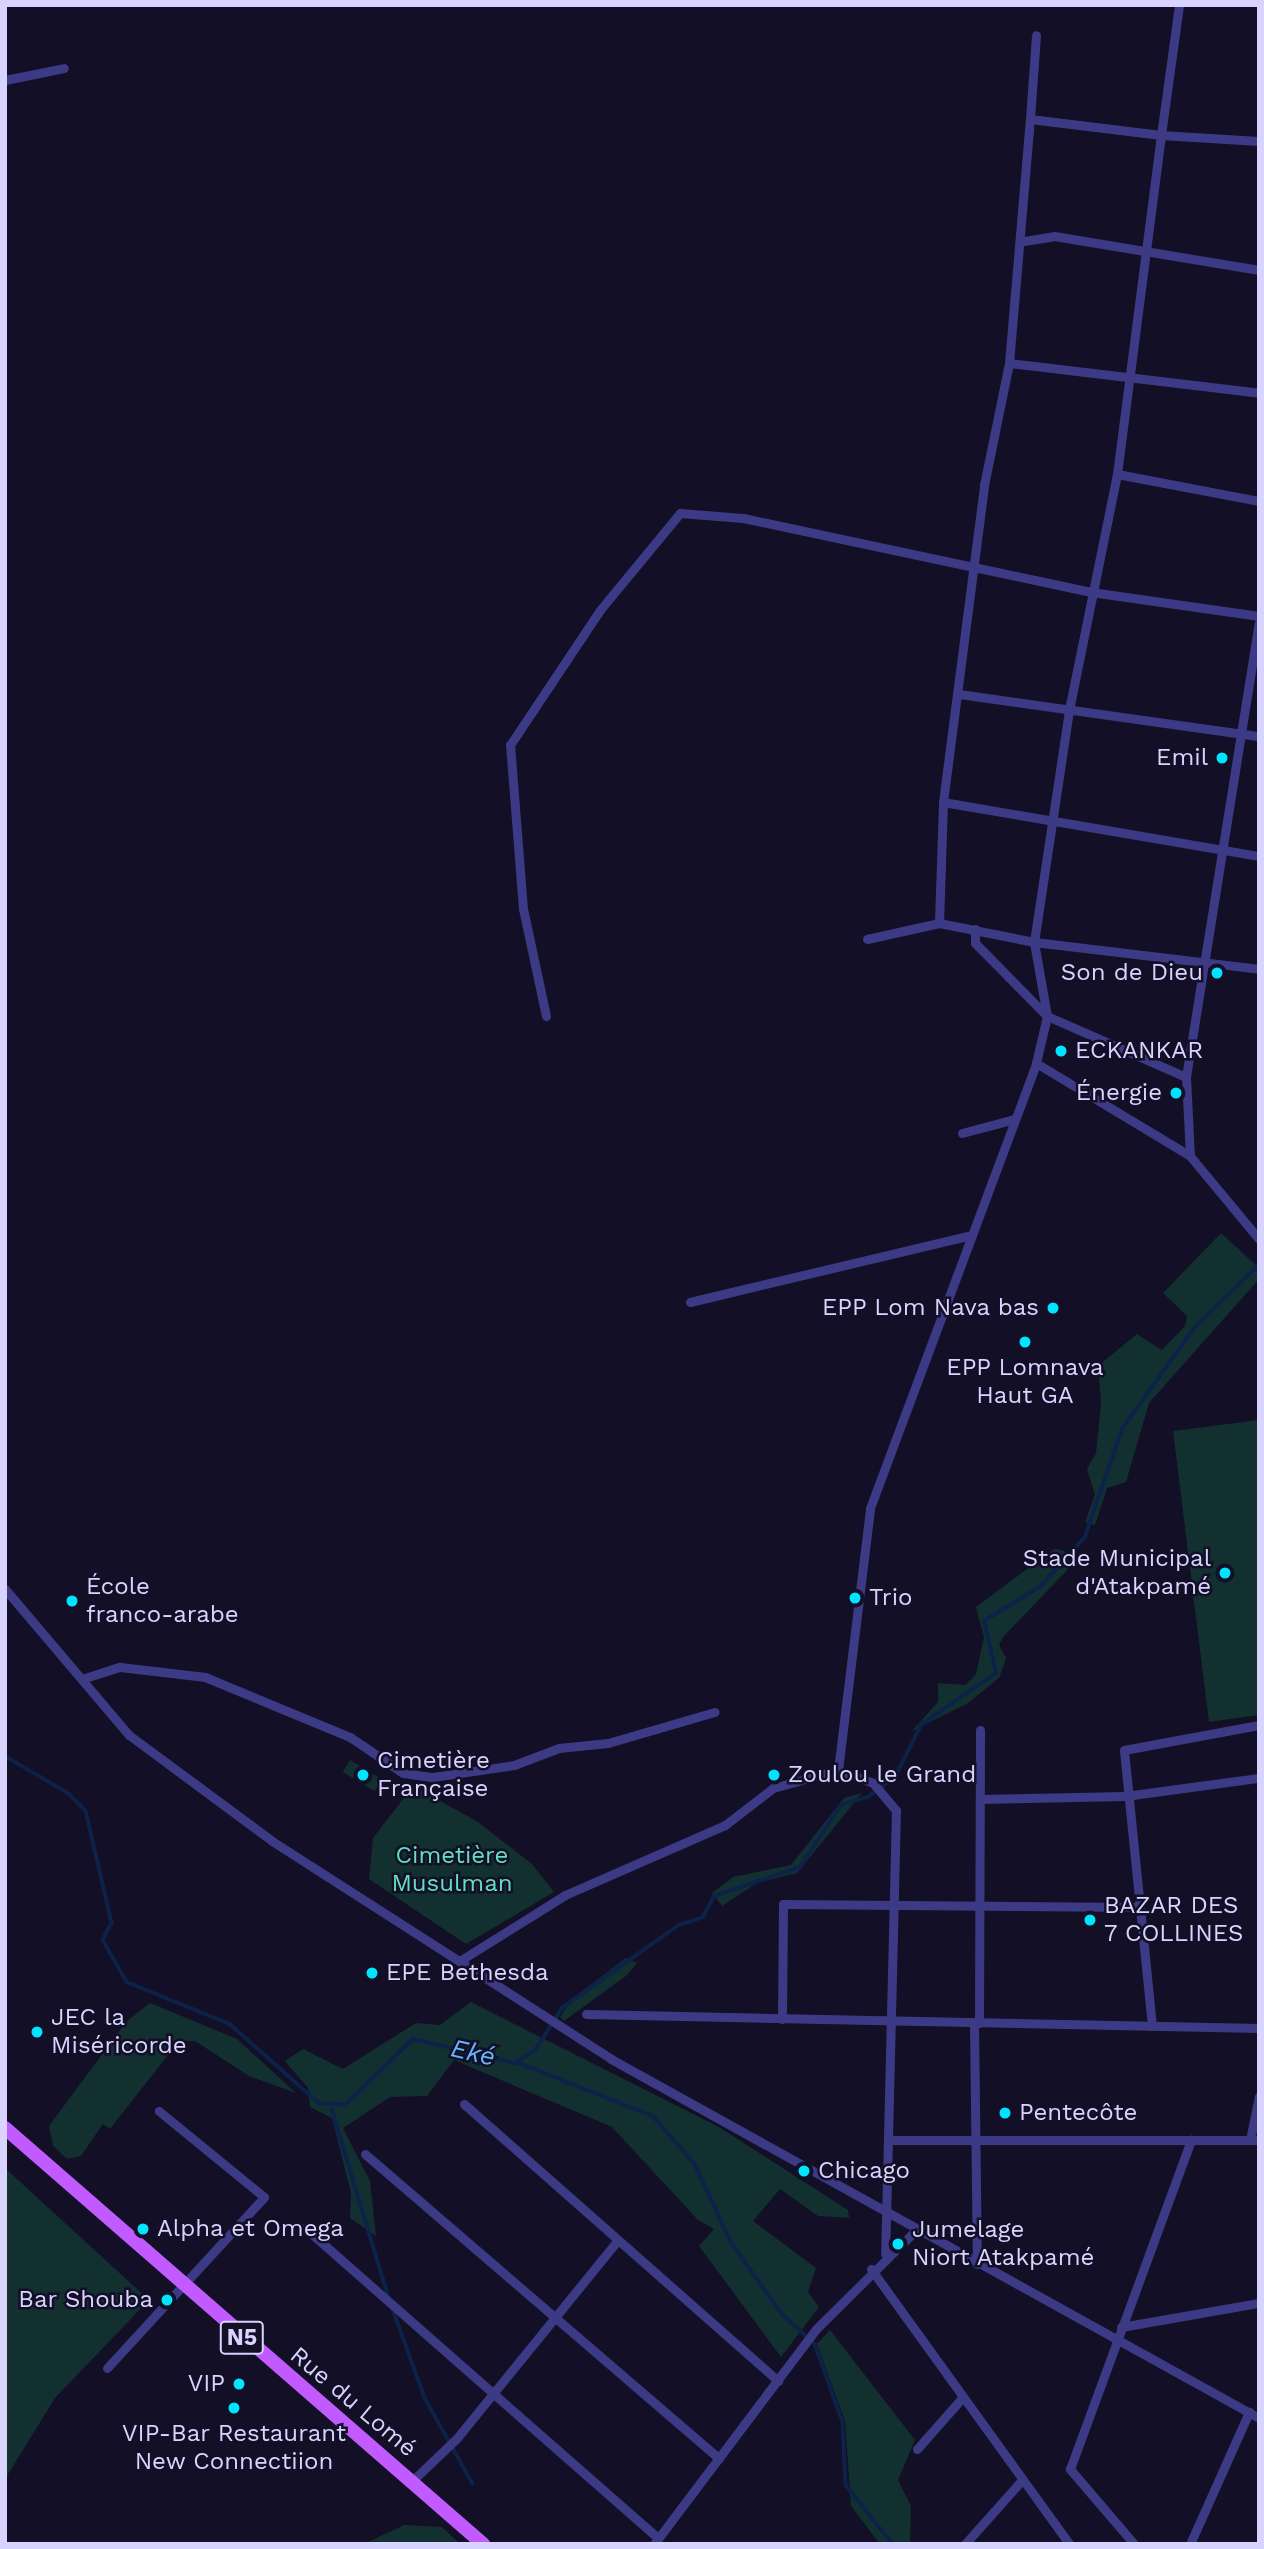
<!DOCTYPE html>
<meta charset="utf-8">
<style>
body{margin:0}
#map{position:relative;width:1264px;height:2549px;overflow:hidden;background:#130f26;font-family:"Work Sans",sans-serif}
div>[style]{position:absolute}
.green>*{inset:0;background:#12302f;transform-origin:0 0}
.stream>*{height:3.5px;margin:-1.75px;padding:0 1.75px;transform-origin:1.75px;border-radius:1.75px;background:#0c2248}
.minor>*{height:9px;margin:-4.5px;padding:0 4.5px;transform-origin:4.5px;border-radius:4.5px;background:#3d3a85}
.primary>*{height:14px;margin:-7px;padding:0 7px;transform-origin:7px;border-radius:7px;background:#c25bff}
.dots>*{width:19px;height:19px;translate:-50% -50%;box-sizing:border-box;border:4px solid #130f26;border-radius:50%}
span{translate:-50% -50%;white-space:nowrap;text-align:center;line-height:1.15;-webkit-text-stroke:5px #130f26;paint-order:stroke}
.shield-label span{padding:2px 5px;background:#130f26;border:2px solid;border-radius:5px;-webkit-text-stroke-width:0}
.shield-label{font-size:23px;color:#d9d4ff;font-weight:700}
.poi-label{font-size:24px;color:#d9d4ff}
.right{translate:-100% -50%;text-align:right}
.left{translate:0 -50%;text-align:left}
.park-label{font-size:24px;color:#5fe0c0}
.street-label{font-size:24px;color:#d9d4ff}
.water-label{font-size:26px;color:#62b6ff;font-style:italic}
.frame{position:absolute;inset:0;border:7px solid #d9d4ff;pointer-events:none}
</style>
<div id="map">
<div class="green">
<i style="clip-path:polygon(1221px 1233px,1259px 1268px,1259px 1279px,1149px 1403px,1126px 1482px,1107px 1488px,1095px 1525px,1085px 1522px,1095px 1495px,1087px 1469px,1096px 1453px,1101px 1403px,1098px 1366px,1137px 1334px,1162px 1350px,1185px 1326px,1187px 1316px,1163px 1293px)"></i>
<i style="clip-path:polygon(1259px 1420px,1259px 1715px,1209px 1722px,1173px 1431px)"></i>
<i style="clip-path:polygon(1054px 1549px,1065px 1551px,1071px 1566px,1003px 1637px,999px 1645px,1006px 1658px,999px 1678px,968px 1703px,912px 1731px,938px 1702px,938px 1683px,966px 1685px,976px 1674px,984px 1637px,976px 1607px)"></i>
<i style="left:350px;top:1760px;width:37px;height:14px;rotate:31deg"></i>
<i style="clip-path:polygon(413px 1786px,478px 1822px,532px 1864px,554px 1892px,466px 1944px,369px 1879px,373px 1838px)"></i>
<i style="clip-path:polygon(862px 1793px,797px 1873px,757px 1883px,722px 1906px,712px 1893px,733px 1877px,791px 1865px,844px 1798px)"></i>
<i style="clip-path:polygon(626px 1958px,637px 1963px,626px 1976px,564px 2021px,560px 2017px,572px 1999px)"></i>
<i style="clip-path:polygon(471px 2002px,719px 2127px,848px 2210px,849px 2218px,818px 2216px,780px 2189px,753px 2221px,816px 2268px,808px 2292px,819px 2307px,781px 2357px,699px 2246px,714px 2229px,698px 2220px,612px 2127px,454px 2060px,427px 2096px,390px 2097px,343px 2128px,370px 2181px,376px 2236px,350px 2218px,351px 2193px,332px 2118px,310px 2107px,308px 2088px,285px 2061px,303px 2049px,343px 2069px,416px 2023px,440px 2025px)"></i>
<i style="clip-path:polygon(150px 2003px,237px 2039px,296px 2093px,249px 2076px,195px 2041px,179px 2041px,110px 2129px,103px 2124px,81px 2156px,67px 2159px,53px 2146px,49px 2126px,126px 2022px)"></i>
<i style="clip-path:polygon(5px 2168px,149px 2300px,55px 2398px,5px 2479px)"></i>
<i style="clip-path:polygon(830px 2330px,915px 2440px,898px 2480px,911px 2506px,910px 2544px,880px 2544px,851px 2506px,845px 2421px,817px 2344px)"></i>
<i style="clip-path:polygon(404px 2525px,442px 2527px,460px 2544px,364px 2544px)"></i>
</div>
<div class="stream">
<i style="left:5px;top:1756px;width:73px;rotate:30.4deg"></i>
<i style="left:68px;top:1793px;width:25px;rotate:45deg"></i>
<i style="left:86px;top:1811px;width:115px;rotate:76.9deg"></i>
<i style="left:112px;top:1923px;width:19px;rotate:118deg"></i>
<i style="left:103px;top:1940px;width:48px;rotate:60.3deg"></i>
<i style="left:127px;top:1982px;width:111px;rotate:22.2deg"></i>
<i style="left:230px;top:2024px;width:119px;rotate:41.6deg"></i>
<i style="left:319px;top:2103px;width:26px;rotate:4deg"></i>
<i style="left:345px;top:2105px;width:95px;rotate:-44.1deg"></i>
<i style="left:413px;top:2039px;width:114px;rotate:13.2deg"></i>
<i style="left:524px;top:2065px;width:139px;rotate:21.6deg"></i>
<i style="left:653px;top:2116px;width:64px;rotate:48.8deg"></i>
<i style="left:695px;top:2164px;width:86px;rotate:65.2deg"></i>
<i style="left:731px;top:2242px;width:88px;rotate:54.7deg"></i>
<i style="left:782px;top:2314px;width:45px;rotate:42.3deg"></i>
<i style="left:815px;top:2344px;width:83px;rotate:70.3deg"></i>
<i style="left:843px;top:2422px;width:63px;rotate:87.3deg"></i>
<i style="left:846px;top:2485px;width:75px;rotate:51.5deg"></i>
<i style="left:516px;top:2063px;width:24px;rotate:-35deg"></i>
<i style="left:536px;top:2049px;width:49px;rotate:-57.6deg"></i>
<i style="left:562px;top:2008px;width:143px;rotate:-35.4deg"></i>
<i style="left:679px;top:1925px;width:25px;rotate:-18deg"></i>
<i style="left:703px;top:1917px;width:24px;rotate:-62deg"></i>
<i style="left:714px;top:1896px;width:91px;rotate:-18.6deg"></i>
<i style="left:800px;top:1867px;width:74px;rotate:-56.5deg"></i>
<i style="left:841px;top:1805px;width:28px;rotate:-17deg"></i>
<i style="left:868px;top:1797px;width:34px;rotate:-37deg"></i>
<i style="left:895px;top:1777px;width:58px;rotate:-63.4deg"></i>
<i style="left:921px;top:1725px;width:91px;rotate:-34.7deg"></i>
<i style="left:996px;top:1673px;width:53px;rotate:-103deg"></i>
<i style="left:984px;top:1621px;width:67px;rotate:-31.6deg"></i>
<i style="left:1041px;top:1586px;width:66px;rotate:-48.1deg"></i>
<i style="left:1085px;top:1537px;width:114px;rotate:-71.1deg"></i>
<i style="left:1122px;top:1429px;width:125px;rotate:-54.4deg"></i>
<i style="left:1195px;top:1327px;width:89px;rotate:-44.1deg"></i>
<i style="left:332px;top:2109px;width:197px;rotate:73.2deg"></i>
<i style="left:393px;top:2309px;width:95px;rotate:70.2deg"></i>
<i style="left:425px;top:2398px;width:98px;rotate:60.8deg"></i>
</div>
<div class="minor">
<i style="left:5px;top:80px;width:60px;rotate:-11.5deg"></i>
<i style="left:1030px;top:119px;width:84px;rotate:-85.9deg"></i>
<i style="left:1024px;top:241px;width:30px;rotate:-9deg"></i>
<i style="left:1054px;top:236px;width:208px;rotate:9.4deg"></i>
<i style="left:1009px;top:363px;width:252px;rotate:6.8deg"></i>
<i style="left:1117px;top:474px;width:145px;rotate:10.8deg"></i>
<i style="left:959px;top:694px;width:303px;rotate:8deg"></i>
<i style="left:943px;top:802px;width:321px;rotate:9.7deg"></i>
<i style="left:939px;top:923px;width:121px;rotate:-88.1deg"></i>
<i style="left:943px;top:802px;width:320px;rotate:-82.6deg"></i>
<i style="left:984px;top:485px;width:125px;rotate:-78.4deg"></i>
<i style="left:1009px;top:363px;width:245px;rotate:-85.1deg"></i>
<i style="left:1030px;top:119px;width:132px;rotate:7deg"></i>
<i style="left:1161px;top:135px;width:131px;rotate:-82.1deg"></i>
<i style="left:975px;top:929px;width:14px;rotate:90deg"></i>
<i style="left:975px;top:943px;width:103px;rotate:45.4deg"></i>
<i style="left:1047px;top:1016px;width:152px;rotate:23.7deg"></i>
<i style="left:867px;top:939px;width:74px;rotate:-12.5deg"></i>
<i style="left:939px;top:923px;width:97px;rotate:11.3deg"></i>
<i style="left:1034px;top:942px;width:227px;rotate:6.8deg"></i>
<i style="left:546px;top:1016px;width:109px;rotate:-102.1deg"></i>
<i style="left:523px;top:909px;width:165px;rotate:-94.5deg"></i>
<i style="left:510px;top:745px;width:162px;rotate:-56.3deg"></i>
<i style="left:600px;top:610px;width:126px;rotate:-50.5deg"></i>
<i style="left:680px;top:513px;width:63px;rotate:4.5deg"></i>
<i style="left:743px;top:518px;width:356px;rotate:12deg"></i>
<i style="left:1091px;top:592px;width:170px;rotate:8.1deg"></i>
<i style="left:1036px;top:1063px;width:180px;rotate:31.1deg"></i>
<i style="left:1190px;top:1156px;width:108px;rotate:50.3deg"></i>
<i style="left:962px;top:1133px;width:55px;rotate:-14.8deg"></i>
<i style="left:1190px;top:1156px;width:79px;rotate:-92.9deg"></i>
<i style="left:1186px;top:1077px;width:460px;rotate:-80.9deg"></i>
<i style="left:690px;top:1302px;width:290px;rotate:-13.4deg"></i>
<i style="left:5px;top:1589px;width:192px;rotate:49.7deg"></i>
<i style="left:129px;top:1735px;width:178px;rotate:36.5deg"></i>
<i style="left:272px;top:1841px;width:403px;rotate:32.7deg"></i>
<i style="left:611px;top:2059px;width:741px;rotate:28.99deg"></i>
<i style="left:82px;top:1679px;width:40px;rotate:-18deg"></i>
<i style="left:120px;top:1667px;width:86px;rotate:6.7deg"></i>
<i style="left:205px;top:1677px;width:157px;rotate:22.5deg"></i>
<i style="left:350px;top:1737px;width:64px;rotate:34.2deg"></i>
<i style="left:403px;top:1773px;width:30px;rotate:8deg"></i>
<i style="left:433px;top:1777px;width:82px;rotate:-8.4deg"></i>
<i style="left:514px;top:1765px;width:48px;rotate:-20.7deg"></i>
<i style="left:559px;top:1748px;width:49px;rotate:-5.8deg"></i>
<i style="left:608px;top:1743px;width:111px;rotate:-16.2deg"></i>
<i style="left:838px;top:1770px;width:37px;rotate:20deg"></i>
<i style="left:873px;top:1783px;width:35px;rotate:50deg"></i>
<i style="left:896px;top:1810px;width:444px;rotate:91.4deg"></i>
<i style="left:980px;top:1799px;width:145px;rotate:-1.2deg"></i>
<i style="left:1125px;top:1796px;width:135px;rotate:-7.7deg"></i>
<i style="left:461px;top:1960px;width:123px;rotate:-32deg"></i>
<i style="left:565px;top:1895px;width:175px;rotate:-23.6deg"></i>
<i style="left:725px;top:1825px;width:61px;rotate:-37.6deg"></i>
<i style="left:773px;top:1788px;width:67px;rotate:-15.5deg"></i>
<i style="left:838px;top:1770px;width:264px;rotate:-83deg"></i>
<i style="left:870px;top:1508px;width:475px;rotate:-69.5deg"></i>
<i style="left:1036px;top:1063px;width:48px;rotate:-76.8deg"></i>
<i style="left:1047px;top:1016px;width:75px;rotate:-100deg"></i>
<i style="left:1034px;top:942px;width:240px;rotate:-81.4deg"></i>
<i style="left:1070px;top:705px;width:236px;rotate:-78.5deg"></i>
<i style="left:1117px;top:474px;width:342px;rotate:-82.6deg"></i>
<i style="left:1161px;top:135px;width:98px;rotate:3.5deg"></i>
<i style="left:586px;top:2014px;width:673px;rotate:1.19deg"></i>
<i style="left:782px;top:2019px;width:115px;rotate:-89.5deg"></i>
<i style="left:783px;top:1904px;width:353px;rotate:0.5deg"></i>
<i style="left:974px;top:2023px;width:241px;rotate:89.3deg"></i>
<i style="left:979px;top:2023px;width:293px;rotate:-89.8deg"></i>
<i style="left:1152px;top:2026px;width:277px;rotate:-95.8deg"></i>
<i style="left:1124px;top:1750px;width:137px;rotate:-10.5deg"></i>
<i style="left:464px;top:2104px;width:419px;rotate:41.4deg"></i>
<i style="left:889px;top:2140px;width:370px"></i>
<i style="left:1250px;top:2140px;width:45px;rotate:-78.4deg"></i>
<i style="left:365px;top:2154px;width:467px;rotate:40.7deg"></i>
<i style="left:305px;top:2228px;width:470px;rotate:41.3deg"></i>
<i style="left:871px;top:2269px;width:339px;rotate:54.2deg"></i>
<i style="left:1121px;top:2327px;width:140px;rotate:-9.9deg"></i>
<i style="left:107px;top:2368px;width:232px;rotate:-47.4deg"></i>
<i style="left:264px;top:2197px;width:136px;rotate:-140.7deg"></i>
<i style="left:917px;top:2449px;width:68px;rotate:-48.6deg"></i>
<i style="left:412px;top:2481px;width:62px;rotate:-43.7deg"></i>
<i style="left:457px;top:2438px;width:255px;rotate:-50.9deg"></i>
<i style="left:654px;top:2544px;width:269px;rotate:-53deg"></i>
<i style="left:816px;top:2329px;width:142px;rotate:-44.7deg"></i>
<i style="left:965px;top:2544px;width:86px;rotate:-48.3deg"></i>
<i style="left:1134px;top:2544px;width:99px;rotate:-130.5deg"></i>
<i style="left:1070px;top:2469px;width:351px;rotate:-69.8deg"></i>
<i style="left:1190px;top:2544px;width:145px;rotate:-65.9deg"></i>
</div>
<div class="primary">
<i style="left:5px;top:2128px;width:634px;rotate:41.03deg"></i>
</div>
<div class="dots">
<i style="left:1222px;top:758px;background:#00e5ff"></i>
<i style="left:1217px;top:973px;background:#00e5ff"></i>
<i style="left:1061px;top:1051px;background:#00e5ff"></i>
<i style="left:1176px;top:1093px;background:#00e5ff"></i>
<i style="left:1053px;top:1308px;background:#00e5ff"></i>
<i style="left:1025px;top:1342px;background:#00e5ff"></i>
<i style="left:1225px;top:1573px;background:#00e5ff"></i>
<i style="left:855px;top:1598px;background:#00e5ff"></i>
<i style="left:72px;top:1601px;background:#00e5ff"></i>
<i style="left:363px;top:1775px;background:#00e5ff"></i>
<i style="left:774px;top:1775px;background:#00e5ff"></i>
<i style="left:1090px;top:1920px;background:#00e5ff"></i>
<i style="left:372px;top:1973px;background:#00e5ff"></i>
<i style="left:37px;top:2032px;background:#00e5ff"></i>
<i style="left:1005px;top:2113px;background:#00e5ff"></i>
<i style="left:804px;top:2171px;background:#00e5ff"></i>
<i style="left:143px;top:2229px;background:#00e5ff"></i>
<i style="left:898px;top:2244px;background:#00e5ff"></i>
<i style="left:167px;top:2300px;background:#00e5ff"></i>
<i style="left:239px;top:2384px;background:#00e5ff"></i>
<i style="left:234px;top:2408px;background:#00e5ff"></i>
</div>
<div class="shield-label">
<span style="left:242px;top:2338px">N5</span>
</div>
<div class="poi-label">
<span class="right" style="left:1208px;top:758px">Emil</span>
<span class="right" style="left:1203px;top:973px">Son de Dieu</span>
<span class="left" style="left:1075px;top:1051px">ECKANKAR</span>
<span class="right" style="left:1162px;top:1093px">Énergie</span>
<span class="right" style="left:1039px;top:1308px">EPP Lom Nava bas</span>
<span style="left:1025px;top:1382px">EPP Lomnava<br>Haut GA</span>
<span class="right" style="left:1211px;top:1573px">Stade Municipal<br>d'Atakpamé</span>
<span class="left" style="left:86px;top:1601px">École<br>franco-arabe</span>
<span class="left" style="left:869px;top:1598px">Trio</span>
<span class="left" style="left:377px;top:1775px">Cimetière<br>Française</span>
<span class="left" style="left:788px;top:1775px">Zoulou le Grand</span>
<span class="left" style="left:1104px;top:1920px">BAZAR DES<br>7 COLLINES</span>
<span class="left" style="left:386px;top:1973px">EPE Bethesda</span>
<span class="left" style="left:51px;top:2032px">JEC la<br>Miséricorde</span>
<span class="left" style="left:1019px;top:2113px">Pentecôte</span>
<span class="left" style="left:818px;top:2171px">Chicago</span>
<span class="left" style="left:157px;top:2229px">Alpha et Omega</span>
<span class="left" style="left:912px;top:2244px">Jumelage<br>Niort Atakpamé</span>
<span class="right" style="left:153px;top:2300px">Bar Shouba</span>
<span class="right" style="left:225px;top:2384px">VIP</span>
<span style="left:234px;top:2448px">VIP-Bar Restaurant<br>New Connectiion</span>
</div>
<div class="park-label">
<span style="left:452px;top:1870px">Cimetière<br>Musulman</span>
</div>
<div class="street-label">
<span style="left:353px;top:2402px;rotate:40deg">Rue du Lomé</span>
</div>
<div class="water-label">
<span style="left:473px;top:2053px;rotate:13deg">Eké</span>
</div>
<div class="frame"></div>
</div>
